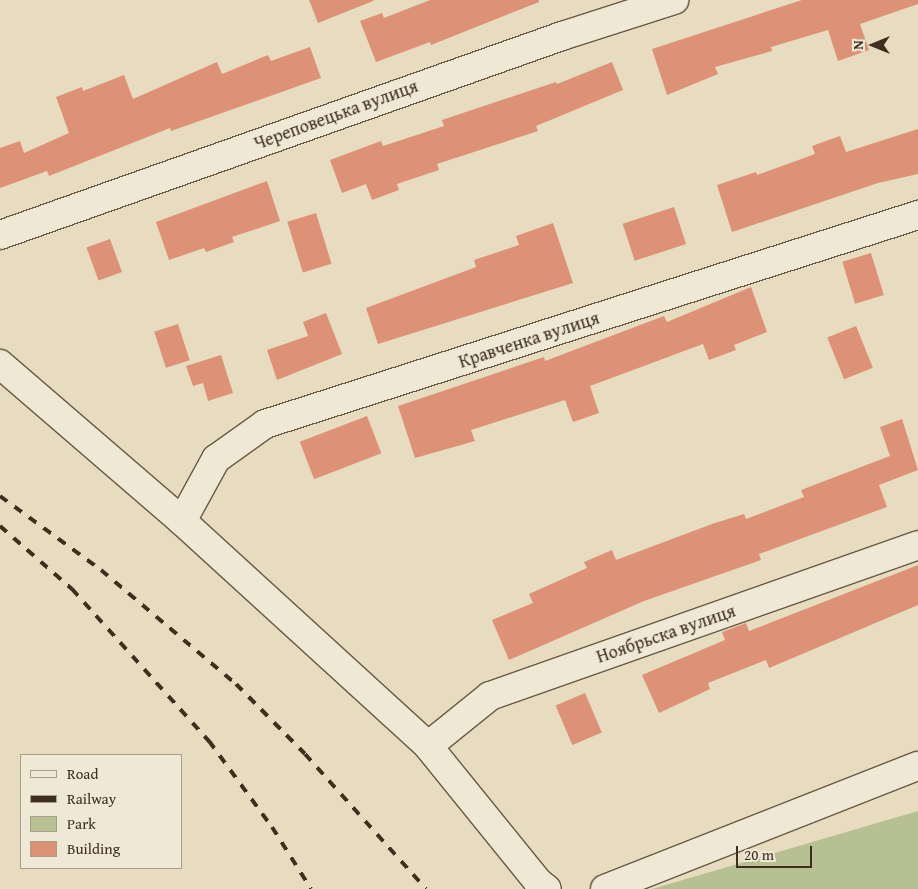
<!DOCTYPE html>
<meta charset="utf-8">
<style>
body{margin:0}
#map{position:relative;width:918px;height:889px;overflow:hidden;background:#e7dcbf;font-family:"Gentium Book Plus",serif}
div>[style]{position:absolute}
.green>*{inset:0;background:#b6c092}
.building>*{inset:0;background:#dd9176;transform-origin:0 0}
.roads{filter:drop-shadow(1px 0 #685a46) drop-shadow(-1px 0 #685a46) drop-shadow(0 1px #685a46) drop-shadow(0 -1px #685a46)}
.minor>*{height:28px;margin:-14px;padding:0 14px;transform-origin:14px;border-radius:14px;background:#efe8d5}
.rail>*{height:4px;margin-top:-2px;transform-origin:0;background:repeating-linear-gradient(90deg,#3e2e1e 0 9px,transparent 0 18px)}
span{translate:-50% -50%;white-space:nowrap;text-align:center;line-height:1.15;-webkit-text-stroke:4px #efe8d5;paint-order:stroke}
.street-label{font-size:18px;color:#3e2e1e}
.legend{position:absolute;left:20px;top:754px;width:162px;height:115px;box-sizing:border-box;background:#efe8d5;border:1px solid #a89e8c;margin:0;padding:6px 9px;list-style:none;font-size:15px;color:#3e2e1e}
.legend li{display:flex;align-items:center;gap:10px;height:25px}
.legend b{width:25px;border:1px solid #a89e8c}
.north{position:absolute;left:848px;top:20px;width:50px;height:50px;-webkit-text-stroke:4px #efe8d5;paint-order:stroke;rotate:270deg;font-size:14px;font-weight:700;line-height:20px;text-align:center;color:#3e2e1e}
.north::after{content:'';display:block;margin:auto;width:18px;height:22px;background:#3e2e1e;clip-path:polygon(50% 0,100% 100%,50% 72%,0 100%)}
.scale{position:absolute;left:736px;top:846px;width:76px;height:22px;box-sizing:border-box;border:2px solid #3e2e1e;border-top:0;padding-left:6px;font-size:15px;line-height:18px;white-space:nowrap;color:#3e2e1e;-webkit-text-stroke:4px #efe8d5;paint-order:stroke}
</style>
<div id="map">
<div class="green">
<i style="clip-path:polygon(918px 811px,918px 889px,652px 889px)"></i>
</div>
<div class="building">
<i style="clip-path:polygon(309px 0,373px 0,373px 1px,318px 23px)"></i>
<i style="clip-path:polygon(430px 0,539px 0,539px 2px,431px 45px,430px 42px,376px 62px,360px 21px,382px 13px,384px 18px)"></i>
<i style="clip-path:polygon(802px 0,918px 0,918px 4px,860px 24px,869px 50px,838px 61px,828px 30px,771px 47px,772px 51px,715px 67px,718px 74px,667px 95px,652px 49px)"></i>
<i style="clip-path:polygon(310px 47px,321px 78px,171px 131px,170px 128px,49px 176px,47px 171px,0 188px,0 148px,20px 141px,24px 153px,69px 133px,56px 97px,82px 87px,83px 91px,124px 75px,133px 99px,217px 62px,222px 74px,268px 55px,271px 61px)"></i>
<i style="clip-path:polygon(612px 62px,623px 90px,536px 126px,538px 131px,437px 164px,439px 170px,397px 184px,399px 190px,372px 200px,366px 184px,342px 193px,330px 160px,381px 141px,383px 146px,444px 126px,442px 120px,556px 82px,557px 84px)"></i>
<i style="clip-path:polygon(918px 129px,918px 174px,878px 183px,732px 232px,717px 185px,756px 172px,757px 175px,815px 154px,812px 146px,840px 136px,846px 152px)"></i>
<i style="clip-path:polygon(267px 181px,280px 221px,232px 237px,234px 242px,206px 252px,204px 248px,169px 260px,156px 222px)"></i>
<i style="left:674px;top:207px;width:39px;height:54px;rotate:72deg"></i>
<i style="left:316px;top:213px;width:53px;height:30px;rotate:73deg"></i>
<i style="clip-path:polygon(553px 223px,573px 283px,378px 344px,366px 308px,476px 267px,474px 260px,519px 245px,516px 236px)"></i>
<i style="left:110px;top:239px;width:35px;height:25px;rotate:70deg"></i>
<i style="left:871px;top:253px;width:44px;height:30px;rotate:73deg"></i>
<i style="clip-path:polygon(751px 287px,767px 332px,734px 345px,736px 350px,709px 360px,703px 344px,590px 386px,599px 413px,573px 422px,565px 400px,471px 430px,475px 441px,415px 458px,398px 406px,544px 357px,545px 361px,664px 316px,667px 322px)"></i>
<i style="clip-path:polygon(326px 313px,342px 354px,277px 380px,267px 350px,308px 336px,303px 322px)"></i>
<i style="left:178px;top:324px;width:38px;height:25px;rotate:72deg"></i>
<i style="left:856px;top:326px;width:45px;height:31px;rotate:68deg"></i>
<i style="clip-path:polygon(221px 355px,233px 393px,208px 401px,203px 383px,193px 386px,186px 366px)"></i>
<i style="left:367px;top:416px;width:40px;height:72px;rotate:69deg"></i>
<i style="clip-path:polygon(902px 419px,918px 470px,879px 485px,887px 507px,759px 554px,761px 560px,644px 601px,509px 660px,492px 620px,533px 603px,529px 594px,587px 568px,584px 562px,612px 550px,616px 560px,712px 524px,744px 514px,746px 519px,804px 497px,801px 490px,890px 456px,880px 427px)"></i>
<i style="clip-path:polygon(918px 565px,918px 605px,769px 668px,766px 660px,708px 683px,710px 689px,659px 713px,642px 675px,725px 640px,722px 632px,746px 623px,749px 631px)"></i>
<i style="left:585px;top:693px;width:43px;height:32px;rotate:67deg"></i>
</div>
<div class="roads">
<div class="minor">
<i style="left:0;top:235px;width:596px;rotate:-19.5deg"></i>
<i style="left:562px;top:36px;width:118px;rotate:-17.8deg"></i>
<i style="left:0;top:364px;width:240px;rotate:40.8deg"></i>
<i style="left:182px;top:521px;width:333px;rotate:42.4deg"></i>
<i style="left:428px;top:746px;width:175px;rotate:51deg"></i>
<i style="left:538px;top:882px;width:11px;rotate:38deg"></i>
<i style="left:182px;top:521px;width:71px;rotate:-61.3deg"></i>
<i style="left:216px;top:459px;width:60px;rotate:-35.5deg"></i>
<i style="left:265px;top:424px;width:686px;rotate:-17.75deg"></i>
<i style="left:428px;top:746px;width:80px;rotate:-38.9deg"></i>
<i style="left:490px;top:696px;width:454px;rotate:-19.4deg"></i>
<i style="left:605px;top:889px;width:336px;rotate:-21.5deg"></i>
</div>
</div>
<div class="rail">
<i style="left:0;top:496px;width:125px;rotate:36.2deg"></i>
<i style="left:101px;top:570px;width:177px;rotate:40.2deg"></i>
<i style="left:236px;top:684px;width:98px;rotate:45.4deg"></i>
<i style="left:305px;top:754px;width:181px;rotate:48.1deg"></i>
<i style="left:0;top:526px;width:96px;rotate:41.2deg"></i>
<i style="left:72px;top:589px;width:205px;rotate:48deg"></i>
<i style="left:209px;top:741px;width:107px;rotate:53.8deg"></i>
<i style="left:272px;top:827px;width:73px;rotate:57.8deg"></i>
</div>
<div class="street-label">
<span style="left:336px;top:115px;rotate:-20deg">Череповецька вулиця</span>
<span style="left:529px;top:340px;rotate:-18deg">Кравченка вулиця</span>
<span style="left:666px;top:634px;rotate:-19deg">Ноябрьска вулиця</span>
</div>
<ul class="legend">
<li><b style="height:6px;background:#efe8d5"></b>Road</li>
<li><b style="height:6px;background:#3e2e1e"></b>Railway</li>
<li><b style="height:14px;background:#b6c092"></b>Park</li>
<li><b style="height:14px;background:#dd9176"></b>Building</li>
</ul>
<div class="north">N</div>
<div class="scale">20 m</div>
</div>
